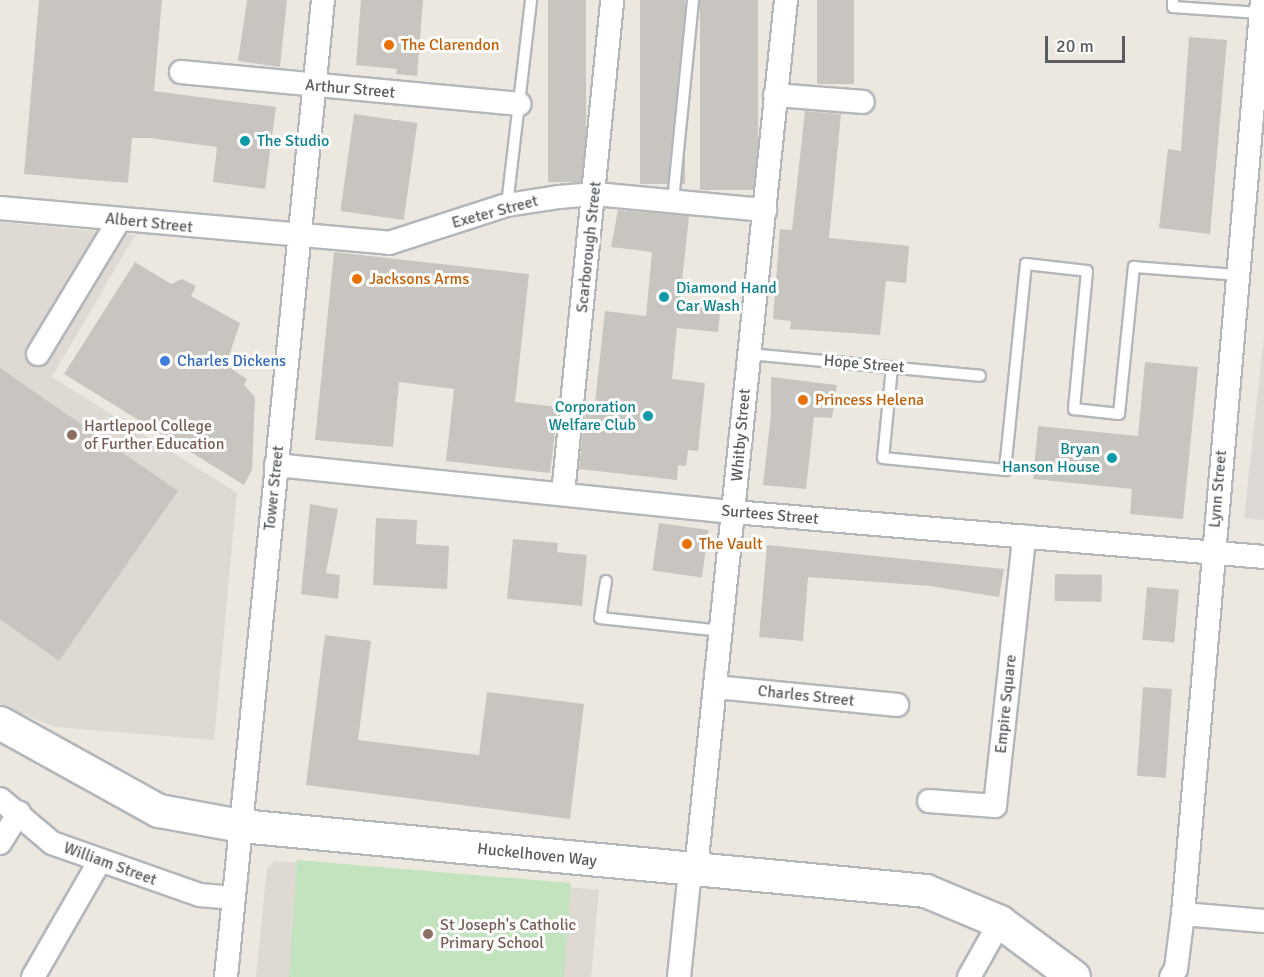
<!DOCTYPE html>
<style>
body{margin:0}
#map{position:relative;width:1264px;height:977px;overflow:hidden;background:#ece8e0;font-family:Signika,sans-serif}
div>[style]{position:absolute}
.industrial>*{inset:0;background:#dddad5}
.education>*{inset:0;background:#ded9d2}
.green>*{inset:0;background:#c2e3bd}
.building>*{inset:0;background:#c8c5c0;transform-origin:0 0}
.roads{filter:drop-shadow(2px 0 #b3b7bb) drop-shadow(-2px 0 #b3b7bb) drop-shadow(0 2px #b3b7bb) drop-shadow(0 -2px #b3b7bb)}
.lane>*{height:10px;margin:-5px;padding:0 5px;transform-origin:5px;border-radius:5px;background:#fff}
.street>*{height:22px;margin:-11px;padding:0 11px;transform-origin:11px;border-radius:11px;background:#fff}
.secondary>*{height:32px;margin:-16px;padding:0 16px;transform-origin:16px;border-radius:16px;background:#fff}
.dots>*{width:16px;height:16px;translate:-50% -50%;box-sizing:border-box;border:3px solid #fff;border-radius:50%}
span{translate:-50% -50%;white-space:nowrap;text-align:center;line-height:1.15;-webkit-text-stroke:6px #fff;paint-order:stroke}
.food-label{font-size:16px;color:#c56008}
.left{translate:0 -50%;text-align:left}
.street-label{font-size:16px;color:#595d61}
.culture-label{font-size:16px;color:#0d838f}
.right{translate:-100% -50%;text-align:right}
.shop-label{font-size:16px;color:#366cbe}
.education-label{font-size:16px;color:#785e54}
.scale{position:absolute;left:1045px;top:36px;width:80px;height:27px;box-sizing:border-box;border:3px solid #595d61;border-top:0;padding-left:8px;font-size:18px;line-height:21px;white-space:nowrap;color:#595d61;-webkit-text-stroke:4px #fff;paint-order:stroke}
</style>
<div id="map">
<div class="industrial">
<i style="clip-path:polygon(1264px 335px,1264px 520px,1244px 518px)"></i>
</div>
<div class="education">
<i style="clip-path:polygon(0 222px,135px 235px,52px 377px,237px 493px,214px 740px,55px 727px,0 705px)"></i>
<i style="clip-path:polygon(275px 861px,599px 890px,591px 977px,256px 977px,267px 868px)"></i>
</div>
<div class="green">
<i style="clip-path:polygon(297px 860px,571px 883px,564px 977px,289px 977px)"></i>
</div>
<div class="building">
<i style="clip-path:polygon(39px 0,162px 0,154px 91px,276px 107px,265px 189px,213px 182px,217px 147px,150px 138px,132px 138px,128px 183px,24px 174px)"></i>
<i style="clip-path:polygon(247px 0,287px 0,280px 67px,238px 61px)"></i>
<i style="clip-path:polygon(361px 0,423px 0,417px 76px,396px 74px,397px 69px,356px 65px)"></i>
<i style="left:548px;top:0;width:38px;height:182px"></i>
<i style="left:640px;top:0;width:45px;height:184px"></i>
<i style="left:700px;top:0;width:58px;height:190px"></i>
<i style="left:817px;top:0;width:37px;height:84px"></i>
<i style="clip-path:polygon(1189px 37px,1227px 40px,1210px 234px,1159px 228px,1168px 149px,1181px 151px)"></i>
<i style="clip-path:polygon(805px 111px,841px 114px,829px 238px,909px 246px,906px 283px,886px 281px,880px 335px,790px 329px,791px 321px,773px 319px,780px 229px,792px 230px)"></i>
<i style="left:354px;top:114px;width:64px;height:98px;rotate:8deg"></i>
<i style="clip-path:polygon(618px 210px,689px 216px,680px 300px,721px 304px,718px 332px,677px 328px,672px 379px,705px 383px,698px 451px,688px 450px,686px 466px,678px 465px,677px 480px,579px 469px,585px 411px,594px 412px,605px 311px,646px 316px,652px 252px,611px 247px)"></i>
<i style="clip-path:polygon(334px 252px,529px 274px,515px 402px,558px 407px,550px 473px,446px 461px,454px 389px,399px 382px,393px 447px,315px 440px)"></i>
<i style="clip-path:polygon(135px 262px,171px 284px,182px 279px,196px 286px,191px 296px,240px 323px,226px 365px,247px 379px,244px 385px,255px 397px,252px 470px,244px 485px,64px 374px)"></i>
<i style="clip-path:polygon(1145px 362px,1198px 367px,1183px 519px,1130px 514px,1132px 489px,1033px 479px,1038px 426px,1138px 436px)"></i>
<i style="clip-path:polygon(0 368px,178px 491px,59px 661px,0 619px)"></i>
<i style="clip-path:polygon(771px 377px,837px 385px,832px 418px,814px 417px,806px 489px,763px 485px,771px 414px)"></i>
<i style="clip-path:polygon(310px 504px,338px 509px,326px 573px,340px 575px,338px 599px,301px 594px)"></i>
<i style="clip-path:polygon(376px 518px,417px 520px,416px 544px,449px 546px,447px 589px,373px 585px)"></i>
<i style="left:659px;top:523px;width:50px;height:48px;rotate:8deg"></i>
<i style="clip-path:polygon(513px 539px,558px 543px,557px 552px,587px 555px,582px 606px,507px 599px)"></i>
<i style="clip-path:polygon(767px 545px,1004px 569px,999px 597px,930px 586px,808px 577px,803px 641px,759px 637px)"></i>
<i style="left:1055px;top:574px;width:47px;height:27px;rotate:1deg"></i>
<i style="left:1147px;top:587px;width:32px;height:53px;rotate:5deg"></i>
<i style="clip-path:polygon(325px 635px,371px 641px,358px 740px,479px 755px,487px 692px,584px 704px,570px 819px,306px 785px)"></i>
<i style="left:1143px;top:687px;width:29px;height:89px;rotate:4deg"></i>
</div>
<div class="roads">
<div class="lane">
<i style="left:1173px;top:0;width:7px;rotate:90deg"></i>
<i style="left:1173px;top:7px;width:87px;rotate:3.9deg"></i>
<i style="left:673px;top:201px;width:202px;rotate:-84.3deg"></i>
<i style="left:507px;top:205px;width:206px;rotate:-83.3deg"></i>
<i style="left:749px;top:354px;width:232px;rotate:5.4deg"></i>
<i style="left:892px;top:367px;width:91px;rotate:95.6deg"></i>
<i style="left:883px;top:458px;width:123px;rotate:5.6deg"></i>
<i style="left:1005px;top:470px;width:207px;rotate:-84.2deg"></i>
<i style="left:1026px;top:264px;width:61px;rotate:6.5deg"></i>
<i style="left:1087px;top:271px;width:139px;rotate:95.4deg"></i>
<i style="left:1074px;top:409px;width:45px;rotate:6.3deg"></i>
<i style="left:1119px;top:414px;width:148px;rotate:-84.2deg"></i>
<i style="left:1134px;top:267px;width:104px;rotate:4.4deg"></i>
<i style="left:606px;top:581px;width:37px;rotate:99deg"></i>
<i style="left:600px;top:618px;width:123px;rotate:6.1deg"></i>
</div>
<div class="street">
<i style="left:181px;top:72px;width:340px;rotate:5.4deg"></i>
<i style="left:775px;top:95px;width:88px;rotate:4.5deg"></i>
<i style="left:0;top:208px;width:391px;rotate:5.1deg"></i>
<i style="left:389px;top:243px;width:124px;rotate:-17.9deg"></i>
<i style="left:507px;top:205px;width:53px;rotate:-8.7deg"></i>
<i style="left:559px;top:197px;width:36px;rotate:-5deg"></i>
<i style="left:595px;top:194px;width:171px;rotate:5.4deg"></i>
<i style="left:38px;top:354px;width:157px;rotate:-58.8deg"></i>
<i style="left:276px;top:465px;width:460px;rotate:5.9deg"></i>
<i style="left:734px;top:512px;width:532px;rotate:4.85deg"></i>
<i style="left:563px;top:494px;width:496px;rotate:-84.3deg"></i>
<i style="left:715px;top:687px;width:183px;rotate:5.6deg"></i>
<i style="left:0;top:799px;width:68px;rotate:40.2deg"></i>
<i style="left:52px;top:843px;width:157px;rotate:19.4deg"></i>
<i style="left:200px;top:895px;width:34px;rotate:5deg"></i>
<i style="left:929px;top:801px;width:66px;rotate:4.3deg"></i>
<i style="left:995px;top:806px;width:271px;rotate:-83.8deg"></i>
<i style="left:0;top:843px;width:36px;rotate:-58deg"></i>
<i style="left:696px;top:869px;width:874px;rotate:-84.09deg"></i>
<i style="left:1183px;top:914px;width:81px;rotate:4.9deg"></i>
<i style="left:33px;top:977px;width:133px;rotate:-60.1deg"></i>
<i style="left:226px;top:977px;width:982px;rotate:-84.33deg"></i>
<i style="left:679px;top:977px;width:108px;rotate:-84.1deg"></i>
<i style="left:969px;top:977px;width:63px;rotate:-60.6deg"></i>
<i style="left:1171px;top:977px;width:9px;rotate:-58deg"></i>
<i style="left:1176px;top:969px;width:55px;rotate:-82.7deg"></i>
<i style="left:1183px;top:914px;width:917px;rotate:-85.06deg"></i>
</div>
<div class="secondary">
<i style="left:0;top:723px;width:182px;rotate:29deg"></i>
<i style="left:159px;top:811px;width:83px;rotate:10.4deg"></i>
<i style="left:241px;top:826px;width:688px;rotate:5.42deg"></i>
<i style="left:926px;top:891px;width:80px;rotate:22.7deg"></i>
<i style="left:1000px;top:922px;width:92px;rotate:36.6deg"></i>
</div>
</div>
<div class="dots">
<i style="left:389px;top:45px;background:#e8710a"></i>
<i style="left:245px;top:141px;background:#0f9aa8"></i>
<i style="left:357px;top:279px;background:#e8710a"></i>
<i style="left:664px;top:297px;background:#0f9aa8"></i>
<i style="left:165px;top:361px;background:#3f7fe0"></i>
<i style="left:803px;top:400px;background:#e8710a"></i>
<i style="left:648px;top:416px;background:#0f9aa8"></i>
<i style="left:72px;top:435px;background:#8d6e63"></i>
<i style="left:1112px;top:458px;background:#0f9aa8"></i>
<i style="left:687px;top:544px;background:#e8710a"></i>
<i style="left:428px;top:934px;background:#8d6e63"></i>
</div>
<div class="food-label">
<span class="left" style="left:401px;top:45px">The Clarendon</span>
<span class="left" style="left:369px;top:279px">Jacksons Arms</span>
<span class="left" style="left:815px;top:400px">Princess Helena</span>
<span class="left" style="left:699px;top:544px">The Vault</span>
</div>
<div class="street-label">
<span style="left:350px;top:89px;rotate:5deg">Arthur Street</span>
<span style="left:495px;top:212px;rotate:-15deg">Exeter Street</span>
<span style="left:149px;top:223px;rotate:6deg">Albert Street</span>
<span style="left:589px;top:247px;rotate:-84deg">Scarborough Street</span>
<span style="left:864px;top:364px;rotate:5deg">Hope Street</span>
<span style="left:741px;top:435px;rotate:-85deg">Whitby Street</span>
<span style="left:274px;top:488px;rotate:-84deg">Tower Street</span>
<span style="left:1218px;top:489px;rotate:-85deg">Lynn Street</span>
<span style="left:770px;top:515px;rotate:5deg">Surtees Street</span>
<span style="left:806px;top:696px;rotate:6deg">Charles Street</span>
<span style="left:1006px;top:704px;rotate:-84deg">Empire Square</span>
<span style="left:537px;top:855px;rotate:6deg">Huckelhoven Way</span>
<span style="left:110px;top:864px;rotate:20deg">William Street</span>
</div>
<div class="culture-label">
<span class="left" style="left:257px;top:141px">The Studio</span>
<span class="left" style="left:676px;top:297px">Diamond Hand<br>Car Wash</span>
<span class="right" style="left:636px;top:416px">Corporation<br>Welfare Club</span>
<span class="right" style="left:1100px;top:458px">Bryan<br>Hanson House</span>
</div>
<div class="shop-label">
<span class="left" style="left:177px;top:361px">Charles Dickens</span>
</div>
<div class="education-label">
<span class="left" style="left:84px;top:435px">Hartlepool College<br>of Further Education</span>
<span class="left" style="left:440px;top:934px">St Joseph's Catholic<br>Primary School</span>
</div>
<div class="scale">20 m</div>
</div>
